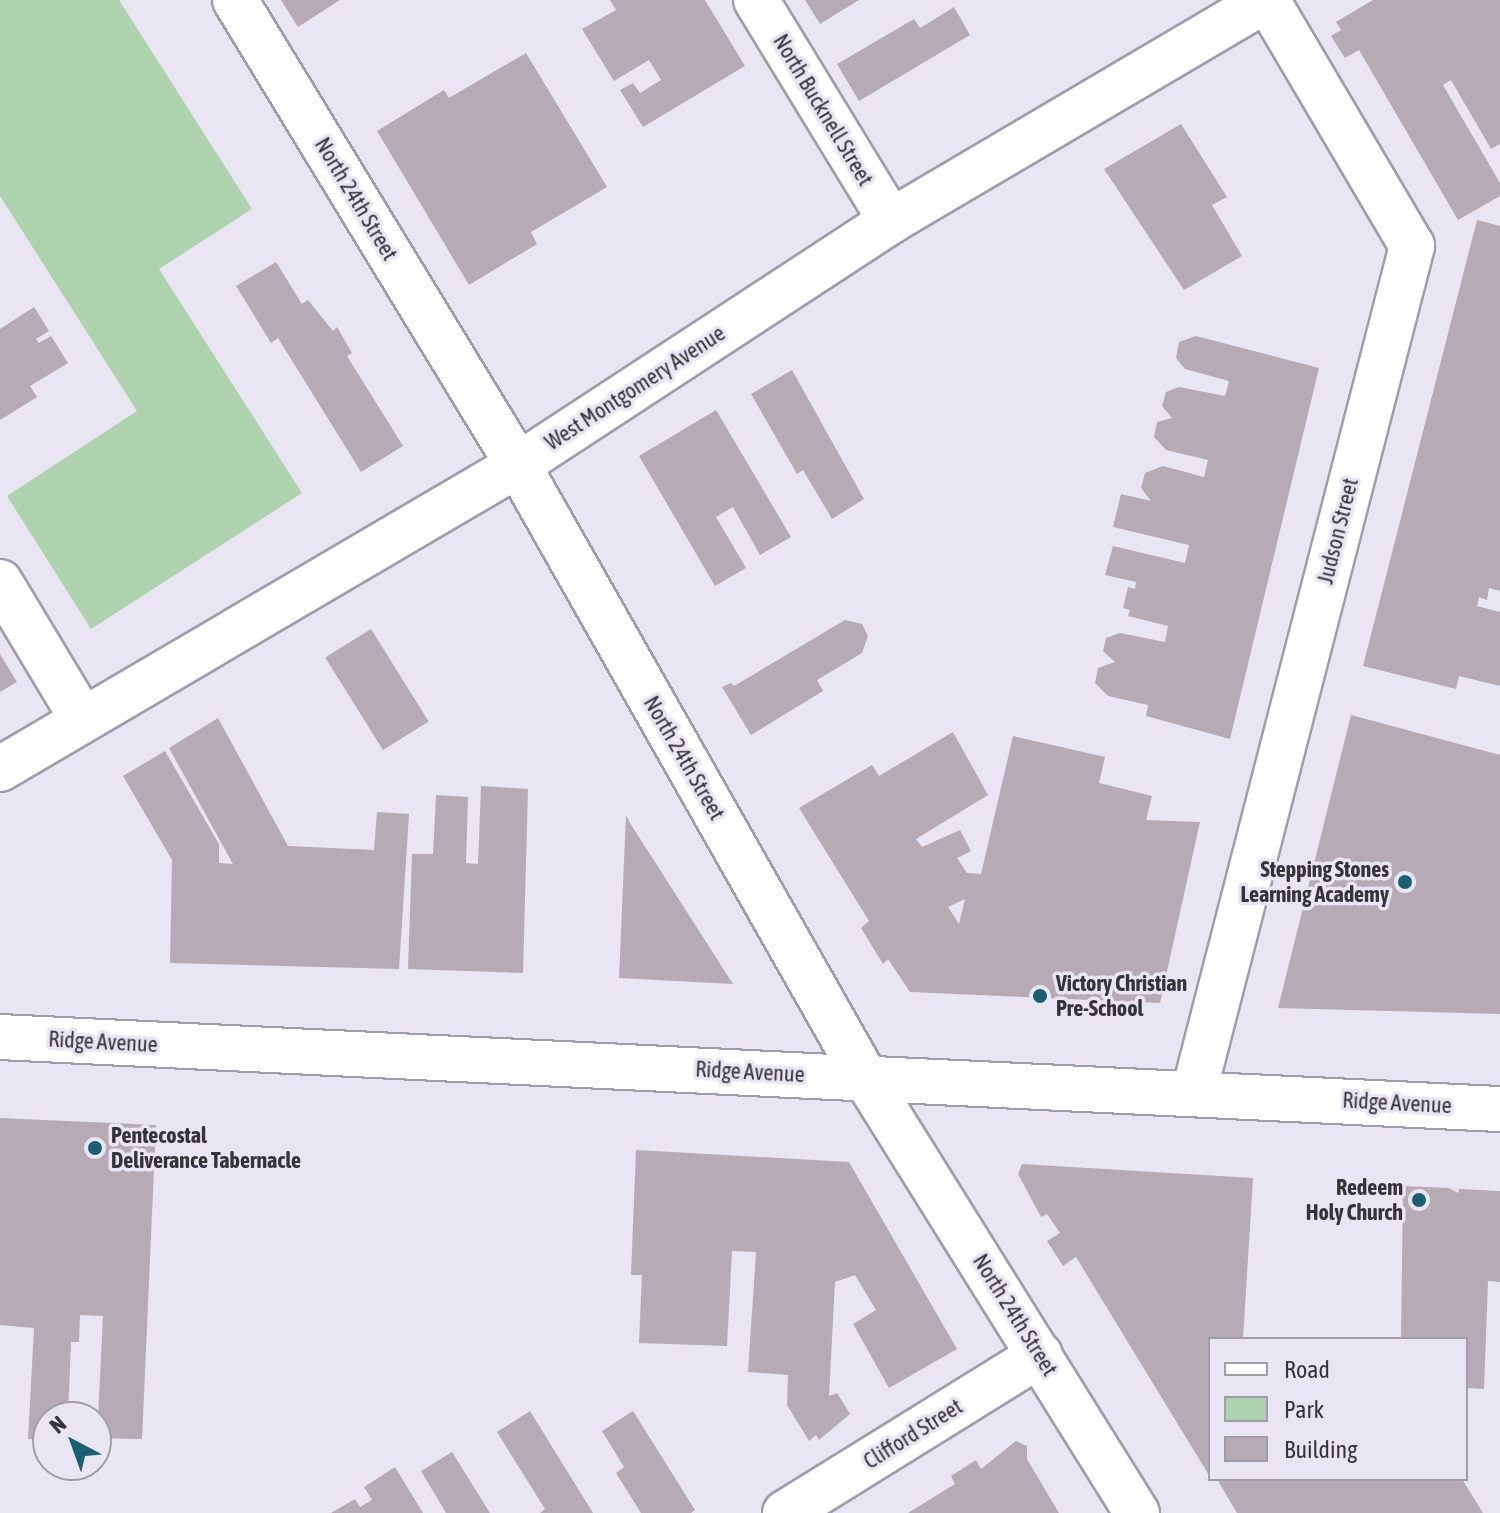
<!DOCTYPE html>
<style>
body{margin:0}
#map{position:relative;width:1500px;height:1513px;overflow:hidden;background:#eae5f3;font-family:"Asap Condensed",sans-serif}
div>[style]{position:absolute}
.green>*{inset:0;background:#afd2ae}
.building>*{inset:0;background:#b6aab5;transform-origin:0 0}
.roads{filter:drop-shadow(2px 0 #a19ca9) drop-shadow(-2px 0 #a19ca9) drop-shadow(0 2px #a19ca9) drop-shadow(0 -2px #a19ca9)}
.street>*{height:44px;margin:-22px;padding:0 22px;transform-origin:22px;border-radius:22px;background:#fff}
.secondary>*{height:44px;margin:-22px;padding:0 22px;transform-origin:22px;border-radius:22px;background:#fff}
.dots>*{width:22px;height:22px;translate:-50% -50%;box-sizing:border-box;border:4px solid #eae5f3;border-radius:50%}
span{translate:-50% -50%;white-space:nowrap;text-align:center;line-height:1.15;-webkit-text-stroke:7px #eae5f3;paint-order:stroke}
.street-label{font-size:22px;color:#363339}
.poi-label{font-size:22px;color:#363339;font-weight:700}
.right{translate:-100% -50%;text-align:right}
.left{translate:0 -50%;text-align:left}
.legend{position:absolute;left:1208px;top:1337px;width:260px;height:144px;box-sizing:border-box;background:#eae5f3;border:2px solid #a29ea9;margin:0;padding:10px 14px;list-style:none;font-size:24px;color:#363339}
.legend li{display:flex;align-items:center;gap:16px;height:40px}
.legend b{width:40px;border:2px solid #a29ea9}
.north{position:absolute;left:32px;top:1401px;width:80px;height:80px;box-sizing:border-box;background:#eae5f3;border:2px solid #a29ea9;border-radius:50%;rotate:319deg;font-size:22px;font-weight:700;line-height:32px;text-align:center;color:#363339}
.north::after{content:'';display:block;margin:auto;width:28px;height:36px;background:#1b5f72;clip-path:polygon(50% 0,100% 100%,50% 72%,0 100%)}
</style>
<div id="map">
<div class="green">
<i style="clip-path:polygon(0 0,119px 0,252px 209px,159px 269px,302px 493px,91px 629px,7px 496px,137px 411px,0 196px)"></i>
</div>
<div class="building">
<i style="clip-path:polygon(281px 0,340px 0,298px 27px)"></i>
<i style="clip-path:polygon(610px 0,705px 0,745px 66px,643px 127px,620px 90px,633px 83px,640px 93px,661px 80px,649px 60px,614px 81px,582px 29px,616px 10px)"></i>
<i style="clip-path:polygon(805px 0,859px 0,820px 24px)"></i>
<i style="clip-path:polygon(1373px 0,1500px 0,1500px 144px,1491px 149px,1451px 80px,1443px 85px,1500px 183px,1500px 196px,1458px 220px,1359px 50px,1345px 58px,1331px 36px,1341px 30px,1336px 22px)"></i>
<i style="clip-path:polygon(954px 7px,970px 35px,859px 101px,837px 64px,914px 19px,920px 28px)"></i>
<i style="clip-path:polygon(526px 53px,607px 187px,531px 232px,537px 244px,469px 285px,377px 131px,444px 90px,449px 98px)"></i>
<i style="clip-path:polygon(1181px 124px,1227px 197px,1212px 205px,1242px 256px,1184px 290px,1104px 169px)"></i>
<i style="clip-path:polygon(1477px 220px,1500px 226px,1500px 591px,1489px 588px,1487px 600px,1479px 597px,1477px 606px,1500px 612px,1500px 686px,1459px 676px,1456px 689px,1363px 666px)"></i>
<i style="clip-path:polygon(276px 262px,302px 304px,308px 300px,333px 331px,337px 327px,352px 353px,347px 356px,403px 446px,361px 472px,278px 338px,271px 343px,236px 286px)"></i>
<i style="clip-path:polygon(34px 307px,49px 331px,36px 339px,39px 343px,51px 336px,68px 363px,30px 386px,37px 397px,0 420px,0 329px)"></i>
<i style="clip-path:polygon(1196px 336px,1319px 368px,1230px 739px,1146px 716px,1148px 705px,1108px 696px,1095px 683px,1098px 668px,1115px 662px,1103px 651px,1106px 638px,1120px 633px,1165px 642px,1168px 626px,1128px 616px,1130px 610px,1123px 608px,1128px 587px,1135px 589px,1136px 582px,1105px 575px,1113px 546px,1185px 563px,1189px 545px,1113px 527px,1121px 494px,1151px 501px,1141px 488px,1145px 473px,1163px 466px,1204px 477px,1208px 460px,1166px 450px,1154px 437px,1157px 422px,1172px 418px,1162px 406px,1166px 392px,1179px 387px,1225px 396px,1229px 381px,1185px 369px,1176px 358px,1179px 342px)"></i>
<i style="clip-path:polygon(792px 370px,864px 499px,832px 519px,803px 470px,797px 474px,751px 394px)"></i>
<i style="clip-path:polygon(716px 410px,791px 537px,760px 555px,733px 507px,716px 517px,746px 568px,715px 586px,639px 456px)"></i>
<i style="clip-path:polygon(845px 620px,862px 624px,868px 636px,862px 653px,817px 680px,823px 691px,751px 735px,722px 687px,731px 683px,734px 686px)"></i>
<i style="left:371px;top:629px;width:109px;height:54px;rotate:58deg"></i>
<i style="clip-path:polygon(0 654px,17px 682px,0 692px)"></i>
<i style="clip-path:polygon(1351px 715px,1500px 755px,1500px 1014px,1278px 1008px)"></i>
<i style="clip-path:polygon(218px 718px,288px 846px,374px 850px,377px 812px,409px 814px,399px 969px,170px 963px,172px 860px,123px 776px,165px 751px,219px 844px,219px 863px,233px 864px,169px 748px)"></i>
<i style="clip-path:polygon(evenodd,953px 732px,988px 795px,916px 839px,922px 847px,960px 830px,971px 851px,957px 858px,967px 873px,981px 874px,1013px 736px,1105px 757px,1099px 783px,1152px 796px,1146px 820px,1200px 822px,1160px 1003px,910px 992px,888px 959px,883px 964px,861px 928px,869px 921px,799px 808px,872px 765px,879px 776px,953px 732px,965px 899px,959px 924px,948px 907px,965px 899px)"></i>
<i style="clip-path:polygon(481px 786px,528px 789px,523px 973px,408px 969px,412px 854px,433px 854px,436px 795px,468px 797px,466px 863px,478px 864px)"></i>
<i style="clip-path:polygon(626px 815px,630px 823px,733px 984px,619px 978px)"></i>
<i style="clip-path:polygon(0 1118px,156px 1125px,142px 1439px,97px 1438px,103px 1316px,80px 1315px,79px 1342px,71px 1342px,68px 1417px,48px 1417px,48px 1440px,28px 1439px,34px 1328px,0 1325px)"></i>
<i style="clip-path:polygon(636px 1150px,849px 1162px,957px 1349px,889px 1388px,853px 1324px,876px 1310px,855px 1275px,835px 1282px,829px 1396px,837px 1393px,850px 1414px,819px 1440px,816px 1435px,809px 1441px,787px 1405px,788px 1375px,748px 1372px,756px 1252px,732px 1251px,727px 1346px,639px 1343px,642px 1275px,631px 1275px)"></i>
<i style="clip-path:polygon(1022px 1164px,1253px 1178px,1243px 1339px,1210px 1339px,1210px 1477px,1076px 1257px,1063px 1266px,1047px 1241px,1060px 1233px,1047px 1214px,1041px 1217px,1018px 1174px)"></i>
<i style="clip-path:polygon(1403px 1186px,1449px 1188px,1458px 1193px,1459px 1189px,1500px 1191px,1500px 1282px,1488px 1281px,1484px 1389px,1466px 1388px,1466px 1339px,1401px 1339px)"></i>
<i style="clip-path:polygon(530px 1411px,593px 1513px,540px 1513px,545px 1509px,497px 1432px)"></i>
<i style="clip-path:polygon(633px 1411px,695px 1510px,691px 1513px,641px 1513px,616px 1473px,624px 1467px,602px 1431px)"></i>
<i style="clip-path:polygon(1016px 1441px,1027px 1446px,1027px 1459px,1059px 1513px,908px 1513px,955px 1484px,951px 1476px,976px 1460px,981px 1469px)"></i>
<i style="clip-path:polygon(452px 1452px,490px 1513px,446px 1513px,421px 1471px)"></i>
<i style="clip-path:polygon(395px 1467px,423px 1513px,331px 1513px,355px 1499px,360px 1507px,372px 1500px,364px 1487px)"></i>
<i style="clip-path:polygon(1217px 1479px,1462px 1479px,1483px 1513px,1237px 1513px)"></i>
</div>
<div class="roads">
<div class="street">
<i style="left:235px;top:0;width:544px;rotate:58.68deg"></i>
<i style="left:518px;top:465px;width:704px;rotate:60.45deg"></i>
<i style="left:865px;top:1077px;width:514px;rotate:58.04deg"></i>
<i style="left:756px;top:0;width:259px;rotate:58.6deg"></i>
<i style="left:0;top:582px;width:157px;rotate:59deg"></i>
<i style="left:0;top:769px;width:601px;rotate:-30.41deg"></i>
<i style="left:518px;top:465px;width:446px;rotate:-33.2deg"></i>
<i style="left:891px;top:221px;width:435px;rotate:-30.5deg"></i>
<i style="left:1194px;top:1092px;width:874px;rotate:-75.55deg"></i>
<i style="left:1412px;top:246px;width:286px;rotate:-120.5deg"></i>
<i style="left:785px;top:1513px;width:300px;rotate:-31.8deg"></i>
</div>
<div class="secondary">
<i style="left:0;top:1037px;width:1502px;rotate:2.75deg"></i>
</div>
</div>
<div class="dots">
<i style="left:1405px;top:882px;background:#1b5f72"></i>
<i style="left:1040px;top:996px;background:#1b5f72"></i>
<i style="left:95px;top:1148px;background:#1b5f72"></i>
<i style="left:1419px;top:1200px;background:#1b5f72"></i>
</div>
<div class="street-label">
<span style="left:823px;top:110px;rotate:59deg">North Bucknell Street</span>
<span style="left:356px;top:199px;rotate:59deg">North 24th Street</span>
<span style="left:635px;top:388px;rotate:-33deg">West Montgomery Avenue</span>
<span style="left:1338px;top:531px;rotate:-76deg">Judson Street</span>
<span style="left:684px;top:758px;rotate:60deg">North 24th Street</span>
<span style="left:103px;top:1042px;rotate:3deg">Ridge Avenue</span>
<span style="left:750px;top:1072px;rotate:3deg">Ridge Avenue</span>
<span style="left:1397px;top:1103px;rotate:3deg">Ridge Avenue</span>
<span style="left:1015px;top:1315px;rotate:58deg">North 24th Street</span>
<span style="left:913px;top:1434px;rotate:-32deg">Clifford Street</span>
</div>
<div class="poi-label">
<span class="right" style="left:1389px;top:882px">Stepping Stones<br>Learning Academy</span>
<span class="left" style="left:1056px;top:996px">Victory Christian<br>Pre-School</span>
<span class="left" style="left:111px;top:1148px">Pentecostal<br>Deliverance Tabernacle</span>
<span class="right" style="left:1403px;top:1200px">Redeem<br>Holy Church</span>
</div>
<ul class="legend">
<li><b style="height:10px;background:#fff"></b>Road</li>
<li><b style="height:22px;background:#afd2ae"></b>Park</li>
<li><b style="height:22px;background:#b6aab5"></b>Building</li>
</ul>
<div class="north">N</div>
</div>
